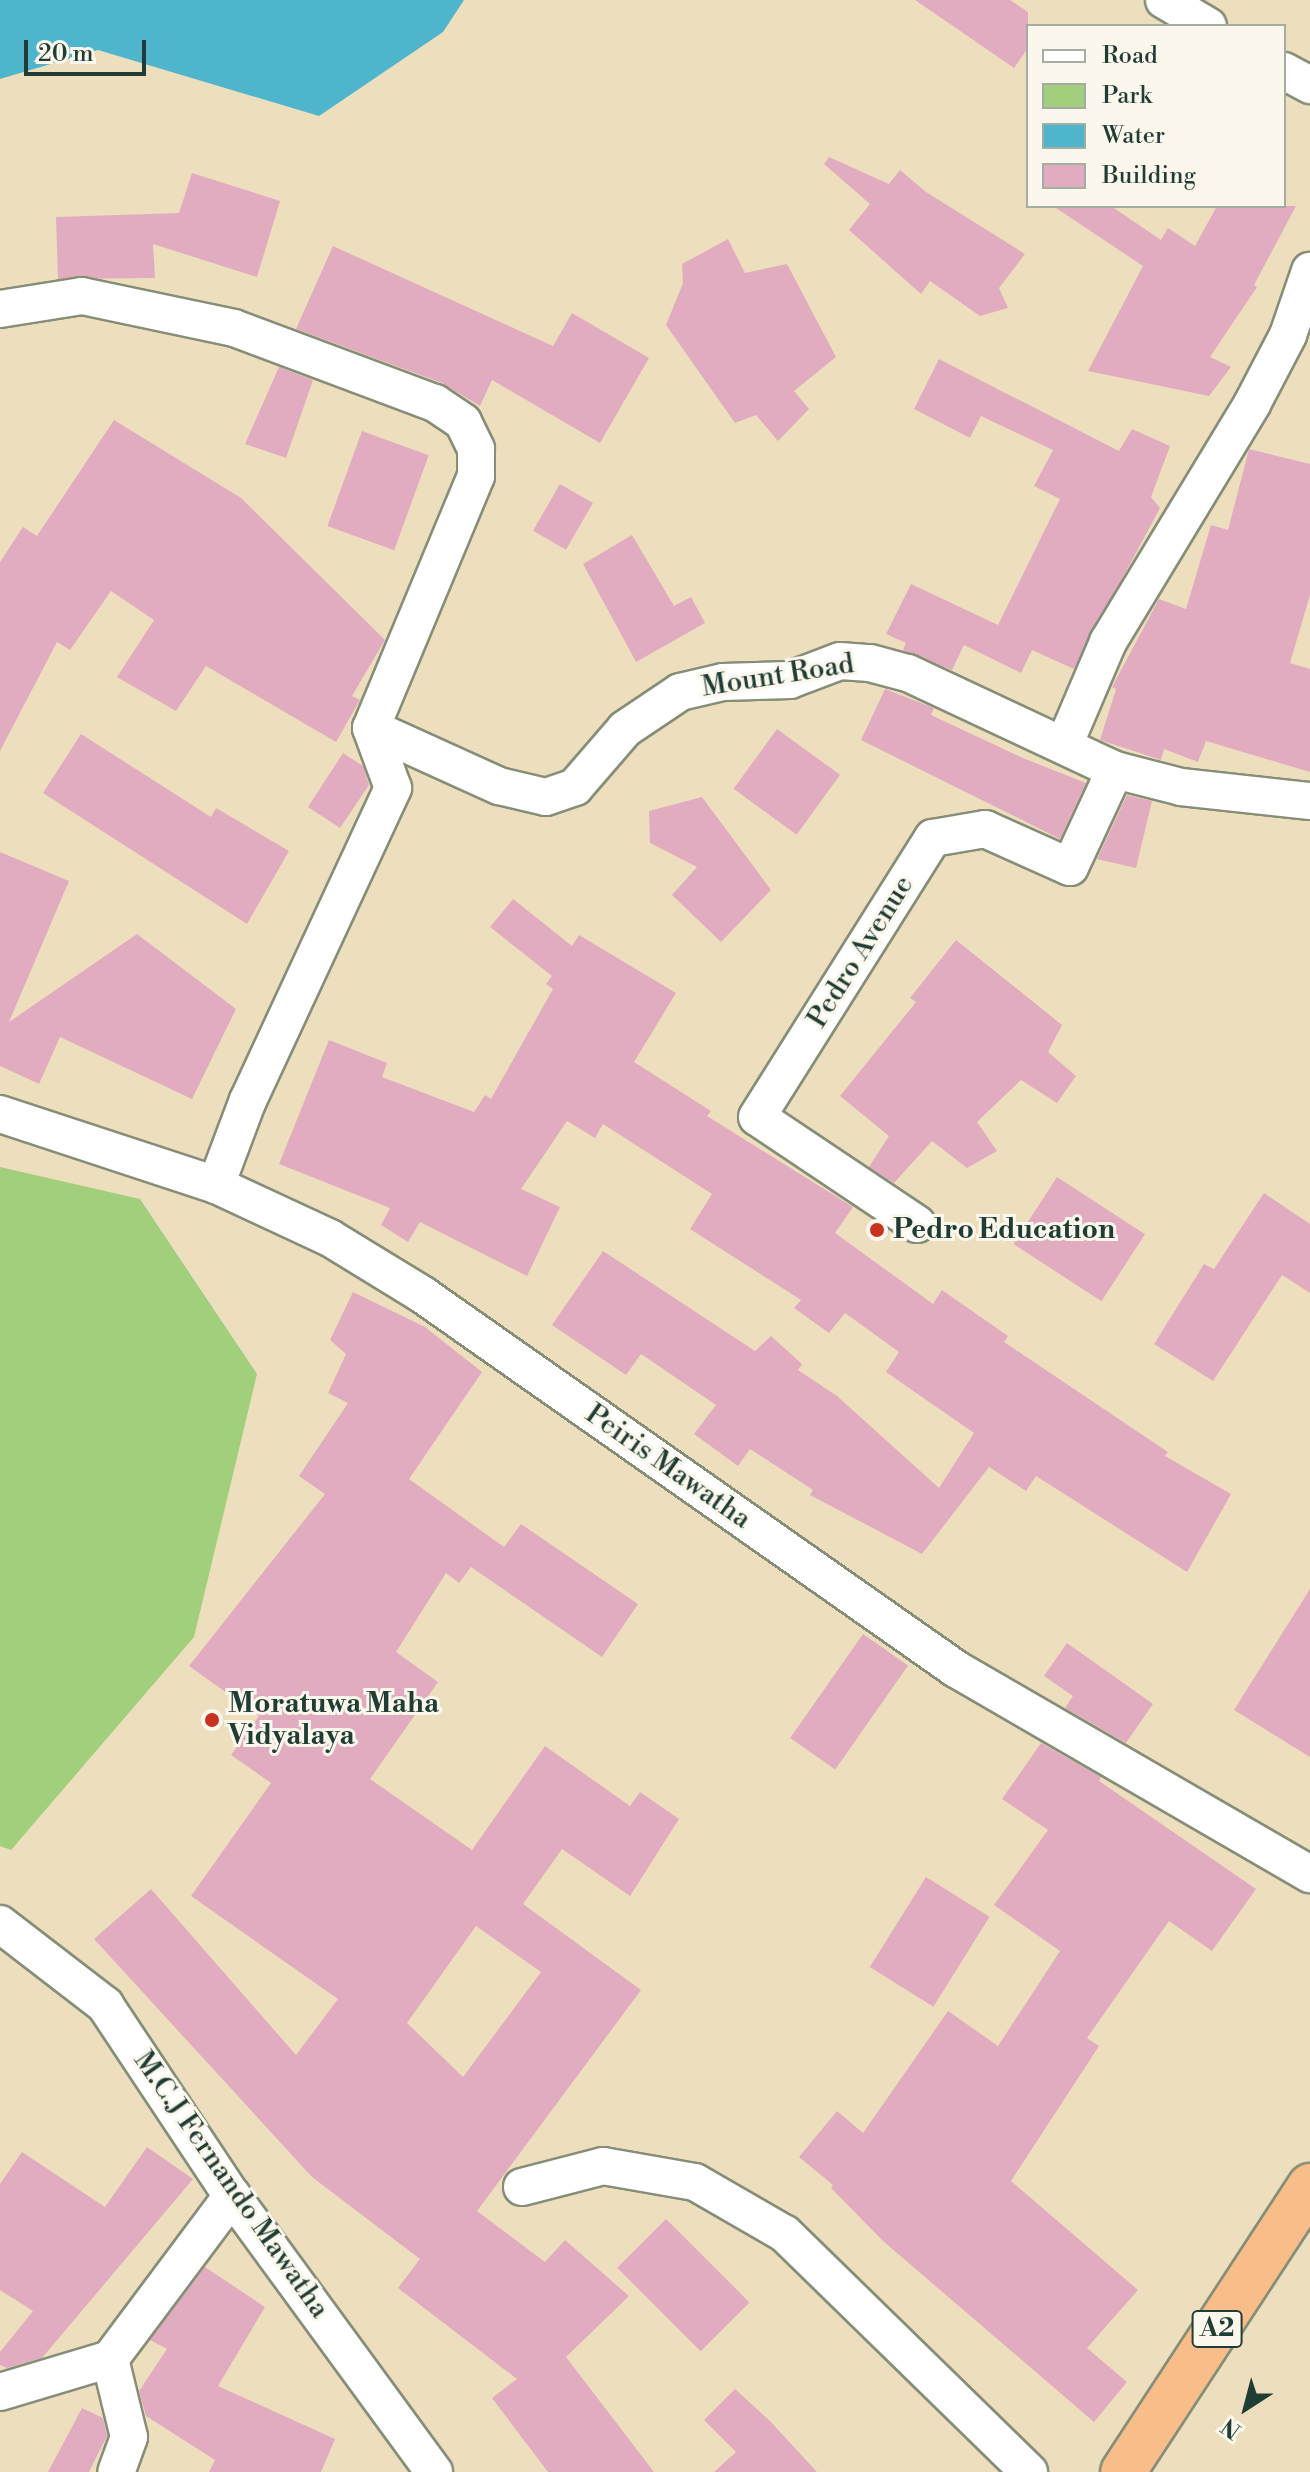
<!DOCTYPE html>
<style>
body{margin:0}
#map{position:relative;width:1310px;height:2472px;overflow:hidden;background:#eddfbd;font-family:"Libre Bodoni",serif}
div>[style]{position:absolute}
.green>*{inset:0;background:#a1cf7c}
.water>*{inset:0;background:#4eb5cd}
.building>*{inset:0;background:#e2acc0;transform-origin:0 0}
.roads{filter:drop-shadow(2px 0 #868e78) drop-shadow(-2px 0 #868e78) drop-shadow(0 2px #868e78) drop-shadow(0 -2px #868e78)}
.street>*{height:36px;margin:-18px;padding:0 18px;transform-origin:18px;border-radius:18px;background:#fff}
.highway>*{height:44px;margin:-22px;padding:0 22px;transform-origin:22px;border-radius:22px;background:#f8bd89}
.dots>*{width:22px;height:22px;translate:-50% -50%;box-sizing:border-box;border:4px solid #fbf7ec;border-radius:50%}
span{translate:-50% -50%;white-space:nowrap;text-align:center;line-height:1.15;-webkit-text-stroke:6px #fbf7ec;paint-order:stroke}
.shield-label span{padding:2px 6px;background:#fbf7ec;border:2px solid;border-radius:6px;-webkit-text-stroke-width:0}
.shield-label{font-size:26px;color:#1f3d34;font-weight:700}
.street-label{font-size:28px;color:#1f3d34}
.poi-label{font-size:28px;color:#1f3d34;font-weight:700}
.left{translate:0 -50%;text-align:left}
.legend{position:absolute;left:1026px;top:24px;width:260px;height:184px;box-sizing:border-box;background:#fbf7ec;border:2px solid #a3ada2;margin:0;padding:10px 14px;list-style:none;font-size:24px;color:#1f3d34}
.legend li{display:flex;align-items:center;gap:16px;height:40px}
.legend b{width:40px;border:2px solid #a3ada2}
.north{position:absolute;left:1206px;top:2368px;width:80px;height:80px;-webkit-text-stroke:6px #fbf7ec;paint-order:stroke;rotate:216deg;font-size:22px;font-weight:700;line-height:32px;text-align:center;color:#1f3d34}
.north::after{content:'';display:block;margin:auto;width:28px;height:36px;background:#1f3d34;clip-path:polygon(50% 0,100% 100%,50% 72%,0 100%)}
.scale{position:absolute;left:24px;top:40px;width:122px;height:36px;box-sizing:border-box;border:4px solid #1f3d34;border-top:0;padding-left:10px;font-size:24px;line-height:28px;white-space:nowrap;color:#1f3d34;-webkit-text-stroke:6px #fbf7ec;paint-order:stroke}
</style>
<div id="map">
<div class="green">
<i style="clip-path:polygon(0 1167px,140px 1199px,257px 1374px,194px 1637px,11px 1850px,0 1846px)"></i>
</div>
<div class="water">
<i style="clip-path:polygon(0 0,464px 0,443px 32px,319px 116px,98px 50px,0 79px)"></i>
</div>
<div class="building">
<i style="clip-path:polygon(915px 0,1010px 0,1028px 12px,1028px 48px,1014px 68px)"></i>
<i style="clip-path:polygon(829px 157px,889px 184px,900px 170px,926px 192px,1025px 254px,999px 288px,1008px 308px,980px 316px,930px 281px,921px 294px,849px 230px,870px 204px,824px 164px)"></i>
<i style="clip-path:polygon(192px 173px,280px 201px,257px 277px,153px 244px,155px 278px,58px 279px,56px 217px,179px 213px)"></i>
<i style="clip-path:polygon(1053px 206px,1111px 206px,1161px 240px,1168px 228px,1195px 246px,1217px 206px,1296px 206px,1254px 285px,1257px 287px,1210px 357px,1231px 367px,1209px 396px,1088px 371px,1143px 266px)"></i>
<i style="clip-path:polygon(728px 239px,745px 273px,787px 264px,836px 357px,794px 391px,809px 409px,778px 441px,756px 415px,735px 423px,666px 325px,683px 283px,682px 264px)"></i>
<i style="clip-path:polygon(333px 246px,553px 346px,572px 313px,649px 358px,600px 443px,492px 380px,480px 406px,442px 383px,296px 329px)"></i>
<i style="clip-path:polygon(939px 359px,1119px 451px,1132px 429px,1170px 446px,1151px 497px,1160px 508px,1074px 669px,1032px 650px,1021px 673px,964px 645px,952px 670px,903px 650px,906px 643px,886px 634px,911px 584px,998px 625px,1060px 499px,1034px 486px,1053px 450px,981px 416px,970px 438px,914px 409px)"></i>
<i style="clip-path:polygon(279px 367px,313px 380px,286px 458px,245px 444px)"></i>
<i style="clip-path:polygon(114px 420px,241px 498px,385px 640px,352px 696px,360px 700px,336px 742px,206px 666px,176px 711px,117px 677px,154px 620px,111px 591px,70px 650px,57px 642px,0 751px,0 562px,23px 527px,37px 536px)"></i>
<i style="left:362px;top:431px;width:71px;height:101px;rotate:20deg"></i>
<i style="clip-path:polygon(1249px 449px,1310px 464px,1310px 595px,1290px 663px,1310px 669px,1310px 772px,1206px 741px,1198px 762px,1164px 749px,1161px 760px,1100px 740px,1116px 689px,1112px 687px,1159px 599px,1186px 609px,1211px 525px,1228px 530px)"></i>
<i style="left:560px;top:484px;width:38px;height:54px;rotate:30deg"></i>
<i style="clip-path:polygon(632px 535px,674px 606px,691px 597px,705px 623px,636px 662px,583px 564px)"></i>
<i style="clip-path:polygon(885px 689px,934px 708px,931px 715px,1023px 758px,1086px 783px,1060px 839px,861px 740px)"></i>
<i style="left:777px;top:729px;width:78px;height:74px;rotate:36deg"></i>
<i style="clip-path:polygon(81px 734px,211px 817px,216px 808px,289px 851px,247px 924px,43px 793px)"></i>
<i style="clip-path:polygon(343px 753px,363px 766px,369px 785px,340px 828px,308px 807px)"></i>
<i style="clip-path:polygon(1127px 795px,1152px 801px,1136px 868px,1097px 859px)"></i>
<i style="clip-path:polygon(702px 797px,771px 890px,721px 942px,672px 895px,697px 867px,650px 843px,649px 811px)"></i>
<i style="clip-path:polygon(0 852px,69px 881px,9px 1022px,137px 934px,236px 1009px,192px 1099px,60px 1037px,39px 1084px,0 1066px)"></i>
<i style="clip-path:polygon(513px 899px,572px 946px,579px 935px,676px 993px,634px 1062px,711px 1111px,707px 1116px,853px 1207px,835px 1233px,933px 1304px,942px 1290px,1008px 1336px,1004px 1342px,1168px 1452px,1165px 1456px,1231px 1494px,1187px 1572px,1036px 1476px,1026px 1491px,989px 1467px,922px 1554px,810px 1495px,813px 1490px,750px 1449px,738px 1466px,694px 1434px,716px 1405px,641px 1354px,626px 1375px,552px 1325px,603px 1251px,755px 1351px,771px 1336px,802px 1364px,798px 1370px,837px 1396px,939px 1488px,974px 1433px,886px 1372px,899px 1352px,845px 1313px,829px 1333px,794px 1308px,801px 1300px,690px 1229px,712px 1194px,603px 1124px,595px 1138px,567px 1121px,521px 1189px,560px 1207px,527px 1276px,420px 1222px,408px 1242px,381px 1225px,390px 1208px,279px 1164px,329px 1040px,387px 1063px,382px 1077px,474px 1112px,485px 1095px,491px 1099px,553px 989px,546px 984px,552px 976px,490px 927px)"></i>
<i style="clip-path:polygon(956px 940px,1062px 1025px,1048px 1052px,1076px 1076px,1057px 1103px,1021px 1080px,977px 1122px,997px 1151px,967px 1168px,932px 1141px,894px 1183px,869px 1167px,889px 1136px,840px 1096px,916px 1002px,910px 998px)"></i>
<i style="left:1057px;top:1177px;width:105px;height:80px;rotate:33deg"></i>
<i style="clip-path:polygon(1264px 1193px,1310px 1224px,1310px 1293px,1282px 1275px,1213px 1381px,1154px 1344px,1204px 1264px,1214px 1269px)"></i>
<i style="clip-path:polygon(evenodd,353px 1292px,425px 1327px,482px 1372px,409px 1479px,504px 1547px,521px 1524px,638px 1604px,602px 1657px,471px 1567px,459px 1583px,446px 1573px,396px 1652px,438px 1682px,370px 1779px,472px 1850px,545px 1746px,630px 1806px,640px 1792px,679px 1819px,630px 1896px,562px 1849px,523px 1904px,641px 1990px,477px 2211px,545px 2262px,565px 2240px,629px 2296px,566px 2357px,654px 2472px,548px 2472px,492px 2398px,517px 2379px,398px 2288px,420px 2259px,312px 2177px,94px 1939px,151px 1889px,296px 2055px,338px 1999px,191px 1896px,271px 1783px,231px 1755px,259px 1716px,189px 1666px,325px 1494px,299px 1476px,348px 1403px,328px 1393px,346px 1354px,330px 1340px,353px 1292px,476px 1926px,541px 1972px,463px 2077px,407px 2023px,476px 1926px)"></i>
<i style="clip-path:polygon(1310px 1589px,1310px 1757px,1234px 1710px)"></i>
<i style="left:863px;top:1634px;width:55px;height:127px;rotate:35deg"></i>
<i style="clip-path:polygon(1067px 1643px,1153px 1704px,1126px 1743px,1065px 1708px,1073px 1696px,1044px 1676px)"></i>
<i style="clip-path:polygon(1041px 1743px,1101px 1777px,1099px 1781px,1256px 1889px,1212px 1951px,1169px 1921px,1087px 2038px,1099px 2046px,1011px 2181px,1138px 2290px,1087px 2348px,1127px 2382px,1094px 2422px,883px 2241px,831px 2188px,833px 2185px,799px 2157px,837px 2111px,863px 2133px,948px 2011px,998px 2046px,1060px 1951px,994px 1905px,1048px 1830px,1002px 1799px)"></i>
<i style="left:926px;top:1877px;width:75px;height:106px;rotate:32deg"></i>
<i style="clip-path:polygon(147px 2147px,193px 2179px,42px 2358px,7px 2368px,0 2365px,0 2352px,33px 2311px,0 2290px,0 2184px,22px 2152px,105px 2207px)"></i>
<i style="left:666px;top:2219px;width:118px;height:69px;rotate:45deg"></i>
<i style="clip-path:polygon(205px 2267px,265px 2307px,218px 2386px,335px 2439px,321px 2472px,209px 2472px,215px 2460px,146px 2416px,139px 2391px,167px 2349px,150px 2340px)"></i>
<i style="clip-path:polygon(735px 2389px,770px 2421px,817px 2472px,714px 2472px,736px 2452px,704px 2420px)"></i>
<i style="clip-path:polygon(82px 2408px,103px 2418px,107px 2436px,89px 2472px,48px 2472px)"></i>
</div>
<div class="roads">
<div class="street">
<i style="left:1164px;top:0;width:51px;rotate:30.6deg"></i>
<i style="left:1284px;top:71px;width:30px;rotate:28deg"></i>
<i style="left:0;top:309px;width:83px;rotate:-9deg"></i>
<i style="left:82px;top:296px;width:155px;rotate:11.9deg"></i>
<i style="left:234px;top:328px;width:215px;rotate:20.5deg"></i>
<i style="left:435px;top:403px;width:34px;rotate:34deg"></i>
<i style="left:463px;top:422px;width:30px;rotate:64deg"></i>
<i style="left:476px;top:449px;width:27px;rotate:90deg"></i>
<i style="left:476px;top:476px;width:273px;rotate:112.6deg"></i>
<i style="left:371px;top:728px;width:64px;rotate:69.9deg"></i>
<i style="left:393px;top:788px;width:344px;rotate:114.9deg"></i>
<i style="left:248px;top:1100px;width:91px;rotate:110.6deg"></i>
<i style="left:371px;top:728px;width:141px;rotate:24.4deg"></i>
<i style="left:499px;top:786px;width:48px;rotate:13.2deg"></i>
<i style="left:546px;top:797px;width:31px;rotate:-19deg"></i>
<i style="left:575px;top:787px;width:77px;rotate:-49.2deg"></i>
<i style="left:625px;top:729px;width:66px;rotate:-33.9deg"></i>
<i style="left:680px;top:692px;width:44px;rotate:-13.1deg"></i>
<i style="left:723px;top:682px;width:67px;rotate:-1.7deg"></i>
<i style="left:790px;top:680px;width:53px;rotate:-20.8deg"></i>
<i style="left:840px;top:661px;width:30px;rotate:4deg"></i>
<i style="left:870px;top:663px;width:39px;rotate:15deg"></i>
<i style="left:908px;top:673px;width:229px;rotate:25.1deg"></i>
<i style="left:1115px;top:770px;width:68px;rotate:14.4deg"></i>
<i style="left:1181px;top:787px;width:130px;rotate:6.2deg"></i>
<i style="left:1065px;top:743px;width:110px;rotate:-66.9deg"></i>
<i style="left:1108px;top:642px;width:278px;rotate:-58.8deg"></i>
<i style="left:1252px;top:404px;width:78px;rotate:-62.4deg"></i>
<i style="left:1288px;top:335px;width:68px;rotate:-71deg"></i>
<i style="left:0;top:1114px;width:227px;rotate:18.2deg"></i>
<i style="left:216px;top:1185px;width:126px;rotate:24.9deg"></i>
<i style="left:330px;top:1238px;width:109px;rotate:31.5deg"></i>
<i style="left:423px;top:1295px;width:651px;rotate:35.06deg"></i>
<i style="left:956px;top:1669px;width:409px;rotate:30.1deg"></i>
<i style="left:917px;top:1224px;width:192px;rotate:-146.2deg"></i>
<i style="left:757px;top:1117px;width:330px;rotate:-57.8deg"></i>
<i style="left:933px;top:838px;width:53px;rotate:-9.8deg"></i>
<i style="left:985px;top:829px;width:93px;rotate:24.1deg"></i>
<i style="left:1070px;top:867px;width:107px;rotate:-65.1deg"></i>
<i style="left:0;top:1924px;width:133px;rotate:37.6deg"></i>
<i style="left:105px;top:2005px;width:229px;rotate:56.4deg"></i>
<i style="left:232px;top:2196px;width:342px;rotate:53.8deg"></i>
<i style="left:522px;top:2187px;width:84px;rotate:-14.5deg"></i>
<i style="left:603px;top:2166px;width:93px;rotate:9.9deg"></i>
<i style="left:695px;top:2182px;width:104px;rotate:30deg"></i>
<i style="left:785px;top:2234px;width:341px;rotate:44.3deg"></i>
<i style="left:110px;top:2359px;width:80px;rotate:76.3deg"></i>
<i style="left:129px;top:2437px;width:37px;rotate:110deg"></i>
<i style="left:0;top:2392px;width:115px;rotate:-16.7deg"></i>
<i style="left:110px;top:2359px;width:204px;rotate:-53.2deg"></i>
</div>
<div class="highway">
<i style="left:1123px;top:2472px;width:342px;rotate:-56.8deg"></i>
</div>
</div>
<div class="dots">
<i style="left:877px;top:1230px;background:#c8321e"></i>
<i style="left:212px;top:1720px;background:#c8321e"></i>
</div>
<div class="shield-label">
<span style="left:1217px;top:2329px">A2</span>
</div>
<div class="street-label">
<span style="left:778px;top:676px;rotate:-9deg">Mount Road</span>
<span style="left:861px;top:952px;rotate:-58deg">Pedro Avenue</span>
<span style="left:668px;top:1467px;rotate:35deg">Peiris Mawatha</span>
<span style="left:231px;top:2185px;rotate:55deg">M.C.J Fernando Mawatha</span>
</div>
<div class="poi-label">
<span class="left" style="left:893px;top:1230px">Pedro Education</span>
<span class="left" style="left:228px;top:1720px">Moratuwa Maha<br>Vidyalaya</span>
</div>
<ul class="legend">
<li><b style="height:10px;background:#fff"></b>Road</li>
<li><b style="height:22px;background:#a1cf7c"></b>Park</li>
<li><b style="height:22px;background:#4eb5cd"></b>Water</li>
<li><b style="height:22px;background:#e2acc0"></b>Building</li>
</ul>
<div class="north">N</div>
<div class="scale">20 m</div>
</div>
